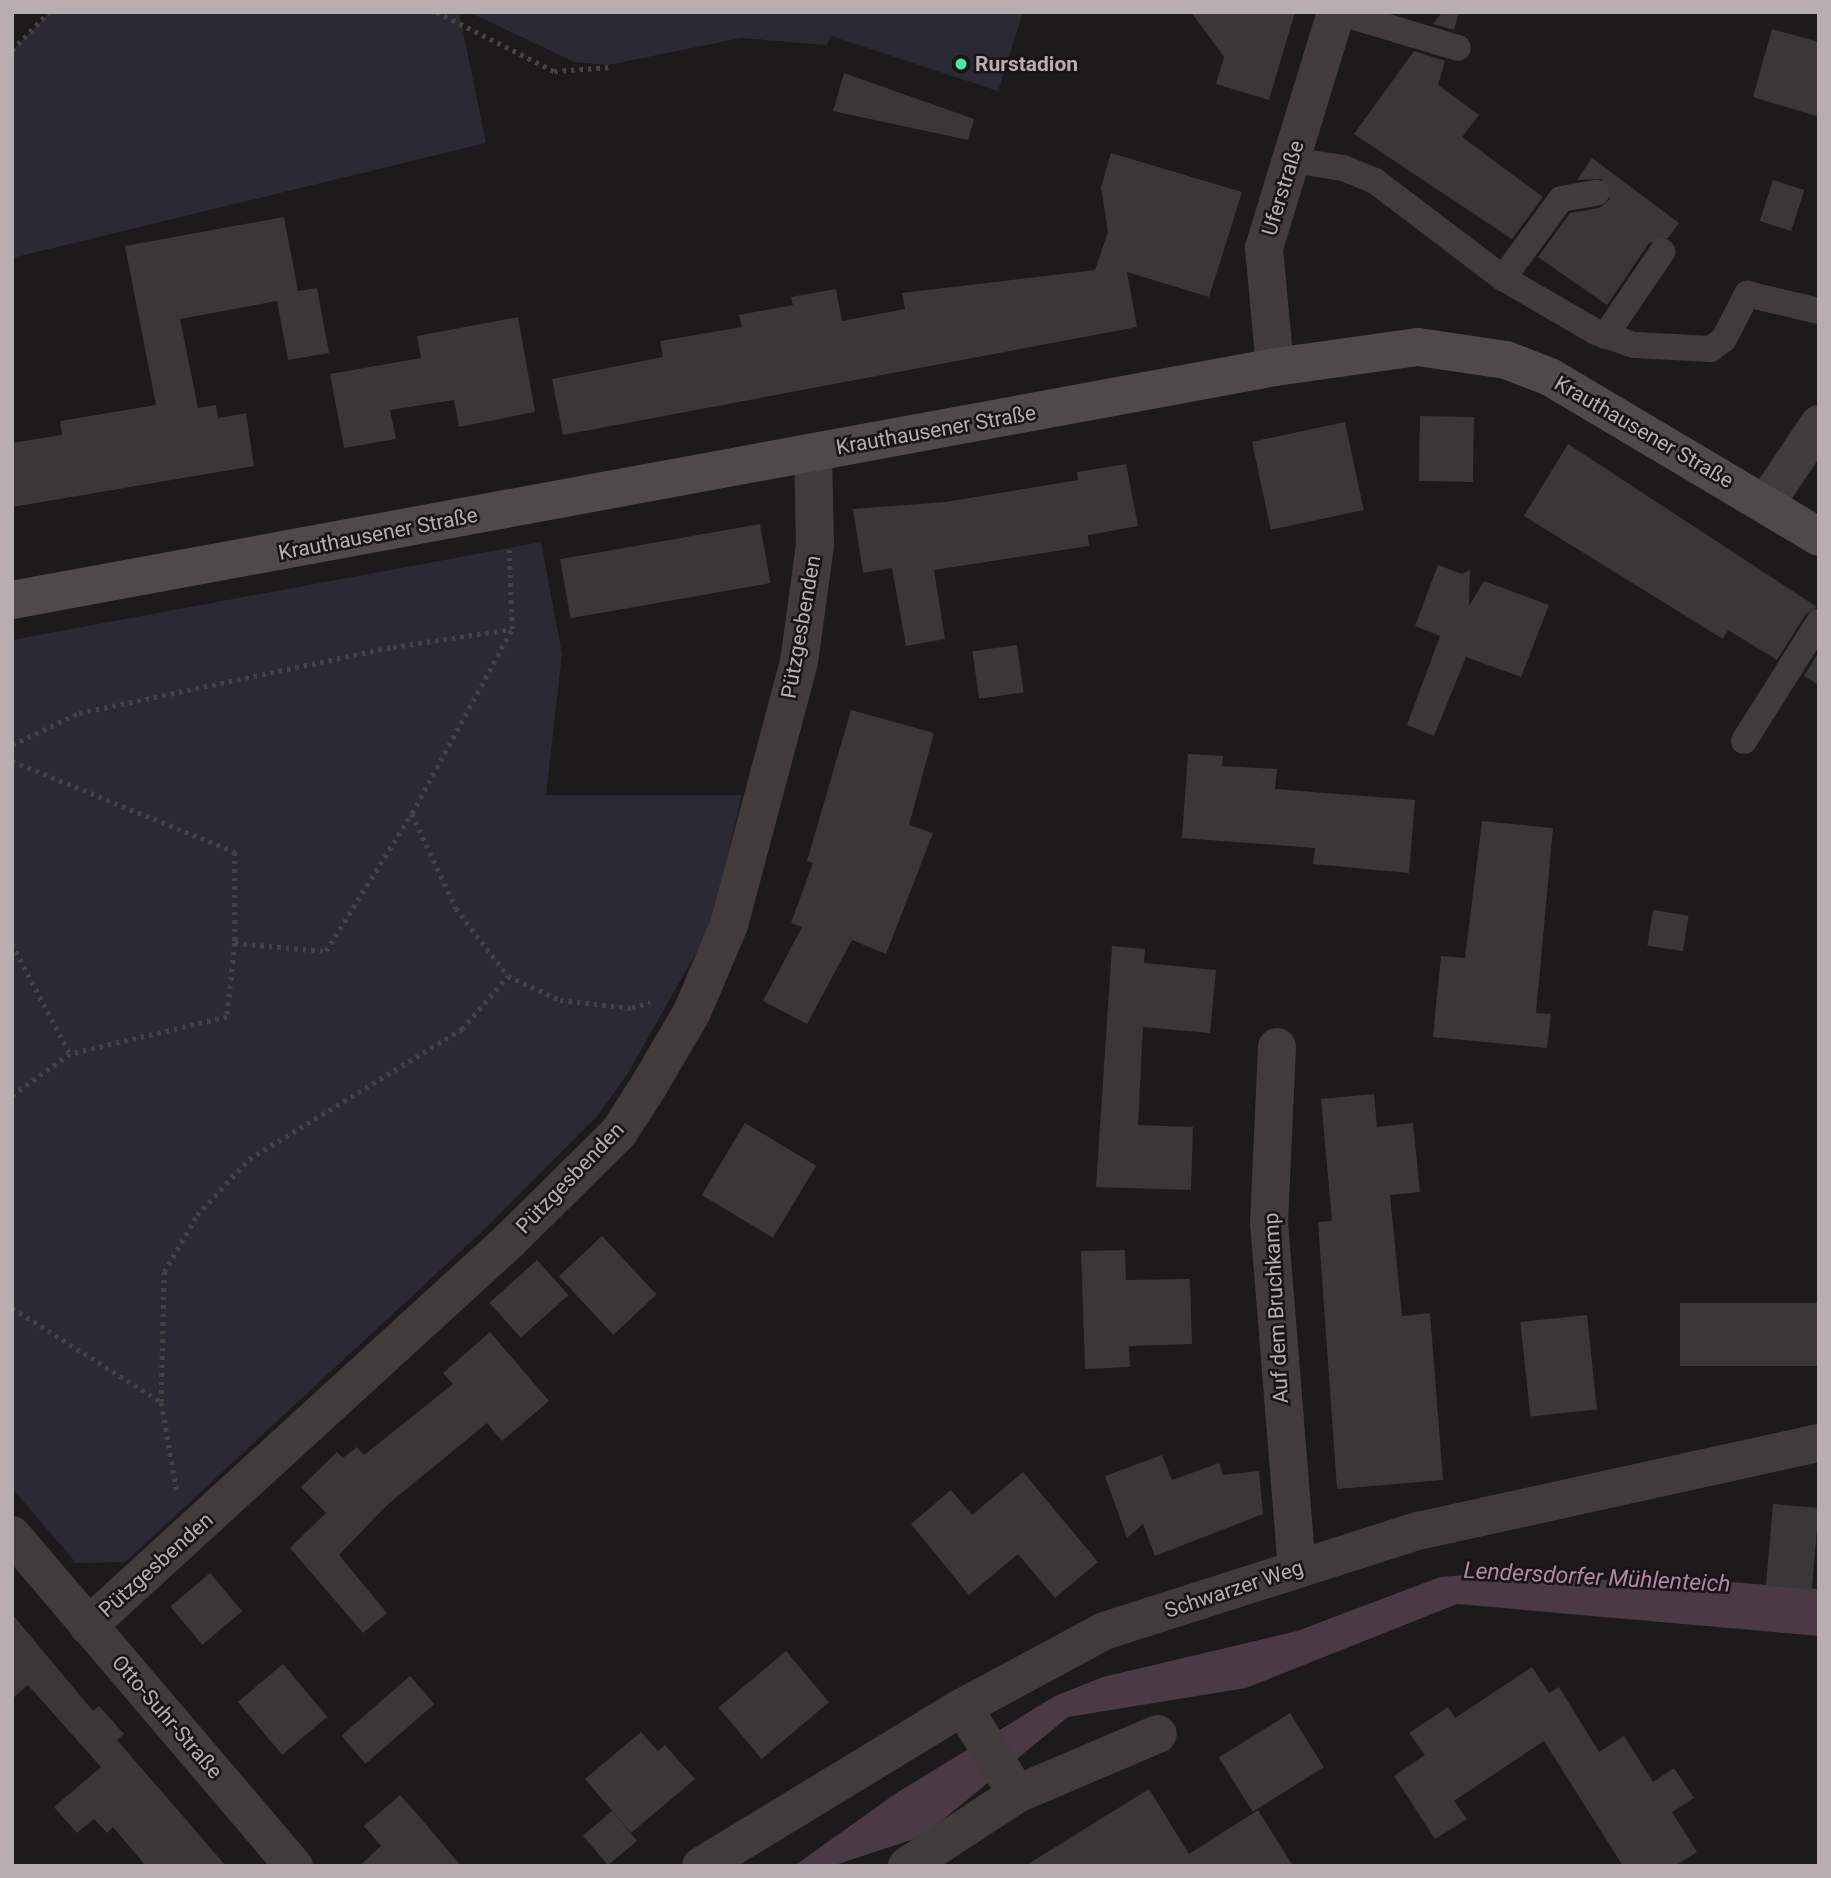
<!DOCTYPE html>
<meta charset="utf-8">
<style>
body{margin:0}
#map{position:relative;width:1831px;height:1878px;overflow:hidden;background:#1c1a1a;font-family:Roboto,sans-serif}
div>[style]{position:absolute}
.green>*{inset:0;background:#2b2a34}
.water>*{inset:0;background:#4b3943}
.building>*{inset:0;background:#3b3738;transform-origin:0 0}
.path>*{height:4.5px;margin-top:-2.25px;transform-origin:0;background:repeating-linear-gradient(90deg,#474143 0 3.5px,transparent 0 8.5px)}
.lane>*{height:26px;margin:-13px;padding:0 13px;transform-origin:13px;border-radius:13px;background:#413b3c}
.street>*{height:38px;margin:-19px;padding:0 19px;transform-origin:19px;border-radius:19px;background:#413b3c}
.secondary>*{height:38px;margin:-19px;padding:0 19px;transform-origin:19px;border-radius:19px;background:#50494b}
.dots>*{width:19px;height:19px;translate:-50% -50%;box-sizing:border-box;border:4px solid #171515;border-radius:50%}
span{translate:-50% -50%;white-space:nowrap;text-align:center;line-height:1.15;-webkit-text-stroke:5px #171515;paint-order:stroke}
.poi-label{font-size:21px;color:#baadb2;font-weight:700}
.left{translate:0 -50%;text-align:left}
.street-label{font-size:21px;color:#baadb2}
.water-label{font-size:23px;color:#b387a0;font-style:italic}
.frame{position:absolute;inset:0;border:14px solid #baadb2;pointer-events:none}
</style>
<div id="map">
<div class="green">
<i style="clip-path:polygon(50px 12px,459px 12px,486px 143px,12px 258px,12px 51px)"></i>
<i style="clip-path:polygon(469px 12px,1023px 12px,998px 91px,831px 36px,827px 45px,741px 38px,608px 65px,574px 62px)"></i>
<i style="clip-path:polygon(541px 542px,562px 654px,546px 795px,742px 795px,711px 926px,627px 1075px,597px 1116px,491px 1223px,125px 1562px,76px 1563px,12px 1488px,12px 640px)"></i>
</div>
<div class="water">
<i style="clip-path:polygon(1548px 1569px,1603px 1580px,1644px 1575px,1819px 1589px,1819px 1636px,1457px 1604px,1246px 1688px,1068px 1717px,923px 1836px,832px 1866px,794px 1866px,895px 1794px,1055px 1696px,1103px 1677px,1297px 1631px,1440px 1577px)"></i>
</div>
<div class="building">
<i style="clip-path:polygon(1191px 12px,1295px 12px,1269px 100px,1216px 84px,1224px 57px)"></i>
<i style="clip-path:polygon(1442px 12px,1459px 12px,1454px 30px,1433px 24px)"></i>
<i style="clip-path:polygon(1772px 29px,1819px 42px,1819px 117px,1753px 97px)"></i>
<i style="clip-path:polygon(1414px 51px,1445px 61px,1438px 85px,1479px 115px,1462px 137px,1543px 197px,1512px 239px,1354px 134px)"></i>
<i style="clip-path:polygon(844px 73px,974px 119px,968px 140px,833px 111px)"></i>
<i style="clip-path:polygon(1111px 153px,1242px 192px,1209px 297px,1127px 272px,1137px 327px,563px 435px,552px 379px,663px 357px,660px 341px,742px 327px,739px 315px,793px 305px,791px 297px,836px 289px,842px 321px,905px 309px,902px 293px,1095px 270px,1108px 232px,1101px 187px)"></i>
<i style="clip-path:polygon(1592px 158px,1679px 223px,1668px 238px,1649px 243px,1607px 305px,1538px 257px,1570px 213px,1599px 208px,1610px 199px,1602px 179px,1577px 180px)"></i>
<i style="left:1773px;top:180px;width:33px;height:43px;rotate:18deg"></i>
<i style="clip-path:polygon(284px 217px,298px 291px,317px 288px,329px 353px,288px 360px,277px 301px,180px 319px,198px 408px,216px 405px,218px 418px,246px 413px,254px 466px,12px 507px,12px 443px,62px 435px,60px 421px,156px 405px,125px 246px)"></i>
<i style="clip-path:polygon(518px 317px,535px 412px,459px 427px,454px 400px,390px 410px,396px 439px,344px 448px,330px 374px,421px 358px,417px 336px)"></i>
<i style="left:1420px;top:416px;width:54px;height:65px;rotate:1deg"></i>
<i style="left:1345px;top:422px;width:90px;height:95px;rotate:78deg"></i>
<i style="clip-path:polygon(1568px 444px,1817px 607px,1806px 614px,1777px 660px,1728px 630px,1723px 639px,1524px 516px)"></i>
<i style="clip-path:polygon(1126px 464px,1138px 526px,1088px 535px,1089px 546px,934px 570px,945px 639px,906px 646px,892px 568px,863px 573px,853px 509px,945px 502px,1078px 480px,1077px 472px)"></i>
<i style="left:760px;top:524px;width:60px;height:203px;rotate:80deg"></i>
<i style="clip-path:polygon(1438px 565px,1462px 574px,1470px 570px,1469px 606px,1484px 581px,1549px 605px,1521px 677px,1466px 657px,1434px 736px,1407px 725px,1440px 636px,1415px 626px)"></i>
<i style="left:1017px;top:645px;width:48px;height:45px;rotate:82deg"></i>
<i style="clip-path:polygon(1819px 652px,1819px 685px,1804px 676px)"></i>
<i style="clip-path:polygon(851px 710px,934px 733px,909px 825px,933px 833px,886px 954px,852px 940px,807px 1024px,763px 1001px,802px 927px,791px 923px,813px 863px,807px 861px)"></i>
<i style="clip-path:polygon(1188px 754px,1223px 756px,1222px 766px,1277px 769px,1275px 789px,1415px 800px,1409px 873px,1313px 864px,1315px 848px,1182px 838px)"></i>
<i style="clip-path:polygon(1482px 821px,1553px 828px,1536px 1013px,1551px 1014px,1547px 1048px,1433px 1037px,1441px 956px,1465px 958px)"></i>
<i style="left:1653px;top:910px;width:36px;height:36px;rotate:9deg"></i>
<i style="clip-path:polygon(1112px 946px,1145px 949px,1144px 963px,1216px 970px,1210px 1033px,1143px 1027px,1138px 1125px,1193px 1127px,1191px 1190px,1096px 1187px)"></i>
<i style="clip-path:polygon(1374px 1094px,1377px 1127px,1413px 1123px,1420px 1192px,1390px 1195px,1402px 1316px,1430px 1313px,1443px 1480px,1337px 1489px,1318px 1222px,1332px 1221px,1321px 1099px)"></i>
<i style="left:745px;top:1123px;width:83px;height:84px;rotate:31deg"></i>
<i style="left:602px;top:1236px;width:80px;height:59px;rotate:47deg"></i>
<i style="clip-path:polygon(1125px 1250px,1126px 1280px,1190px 1279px,1192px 1344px,1129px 1346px,1130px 1367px,1085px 1369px,1081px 1251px)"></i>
<i style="left:537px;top:1260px;width:47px;height:64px;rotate:48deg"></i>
<i style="left:1819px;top:1303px;width:63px;height:139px;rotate:90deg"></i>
<i style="left:1587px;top:1315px;width:95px;height:67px;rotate:84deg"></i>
<i style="clip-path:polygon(490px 1332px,549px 1401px,502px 1441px,487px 1423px,387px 1505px,339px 1555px,387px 1613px,363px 1633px,290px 1548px,326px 1513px,301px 1487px,337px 1452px,343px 1458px,357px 1447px,364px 1455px,453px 1384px,443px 1373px)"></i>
<i style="clip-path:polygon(1162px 1455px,1172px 1480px,1219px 1463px,1223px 1475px,1259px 1471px,1263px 1514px,1155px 1556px,1143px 1524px,1127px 1538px,1105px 1476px)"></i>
<i style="clip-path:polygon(1023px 1472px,1098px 1562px,1055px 1598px,1018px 1554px,969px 1595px,911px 1524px,951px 1490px,972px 1515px)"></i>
<i style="left:1773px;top:1504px;width:46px;height:82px;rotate:5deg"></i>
<i style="left:210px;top:1573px;width:50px;height:52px;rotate:50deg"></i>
<i style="clip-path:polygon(12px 1614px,93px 1711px,99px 1706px,124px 1734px,117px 1740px,226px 1866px,146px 1866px,113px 1827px,107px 1833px,94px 1819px,77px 1833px,54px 1807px,101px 1767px,28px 1685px,12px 1699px)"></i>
<i style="left:786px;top:1651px;width:67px;height:88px;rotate:50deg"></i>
<i style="left:283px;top:1664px;width:69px;height:59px;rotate:50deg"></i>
<i style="clip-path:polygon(1532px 1667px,1549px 1693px,1559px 1687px,1599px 1752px,1624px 1736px,1653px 1782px,1674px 1768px,1694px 1798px,1672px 1812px,1697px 1852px,1675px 1866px,1623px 1866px,1544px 1741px,1454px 1801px,1467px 1819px,1435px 1839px,1394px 1776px,1425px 1755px,1409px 1733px,1448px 1707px,1455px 1718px)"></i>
<i style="left:410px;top:1676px;width:37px;height:91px;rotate:49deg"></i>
<i style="left:1290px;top:1713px;width:64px;height:84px;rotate:58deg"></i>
<i style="clip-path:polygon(641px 1732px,658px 1751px,665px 1745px,695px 1779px,631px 1833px,585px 1779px)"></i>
<i style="clip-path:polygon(1149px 1789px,1189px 1854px,1258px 1810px,1293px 1866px,1025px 1866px)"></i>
<i style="clip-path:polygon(400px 1795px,418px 1815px,461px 1866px,359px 1866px,381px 1846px,364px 1826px)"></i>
<i style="left:612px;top:1811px;width:39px;height:38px;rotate:50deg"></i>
</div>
<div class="path">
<i style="left:437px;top:12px;width:131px;rotate:26.8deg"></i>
<i style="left:554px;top:71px;width:58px;rotate:-3.9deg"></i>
<i style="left:12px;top:50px;width:53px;rotate:-45.8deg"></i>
<i style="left:12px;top:745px;width:74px;rotate:-25.5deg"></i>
<i style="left:79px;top:713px;width:321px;rotate:-11.9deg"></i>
<i style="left:393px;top:647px;width:120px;rotate:-8.6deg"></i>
<i style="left:12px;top:761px;width:241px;rotate:22.2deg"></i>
<i style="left:235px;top:852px;width:91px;rotate:90deg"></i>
<i style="left:235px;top:943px;width:74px;rotate:96.2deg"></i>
<i style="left:227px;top:1017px;width:161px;rotate:166.7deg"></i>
<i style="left:70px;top:1054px;width:72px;rotate:144.1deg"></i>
<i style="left:412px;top:814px;width:104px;rotate:64.9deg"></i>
<i style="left:456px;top:908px;width:86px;rotate:52.6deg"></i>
<i style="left:508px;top:976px;width:57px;rotate:24.8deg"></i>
<i style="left:560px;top:1000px;width:72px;rotate:6.3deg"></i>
<i style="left:632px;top:1008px;width:19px;rotate:-18deg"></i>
<i style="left:235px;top:943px;width:91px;rotate:5deg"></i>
<i style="left:326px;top:951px;width:163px;rotate:-58.1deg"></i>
<i style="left:412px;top:813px;width:209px;rotate:-61.5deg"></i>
<i style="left:512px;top:629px;width:79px;rotate:-92.2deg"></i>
<i style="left:12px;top:944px;width:124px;rotate:62.2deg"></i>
<i style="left:12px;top:1308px;width:176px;rotate:32.2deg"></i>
<i style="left:176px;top:1490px;width:89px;rotate:-99.7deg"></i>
<i style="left:161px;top:1402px;width:130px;rotate:-88.7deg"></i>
<i style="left:164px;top:1272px;width:66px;rotate:-59.9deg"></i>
<i style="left:197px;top:1215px;width:76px;rotate:-47.1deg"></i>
<i style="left:249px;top:1159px;width:250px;rotate:-31.4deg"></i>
<i style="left:462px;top:1029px;width:70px;rotate:-49deg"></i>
</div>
<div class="lane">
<i style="left:1338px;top:12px;width:125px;rotate:16.7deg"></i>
<i style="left:1292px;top:160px;width:52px;rotate:8.9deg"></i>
<i style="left:1343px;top:168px;width:35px;rotate:22deg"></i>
<i style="left:1375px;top:181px;width:161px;rotate:37.2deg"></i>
<i style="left:1503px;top:278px;width:108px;rotate:30.1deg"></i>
<i style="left:1596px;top:332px;width:40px;rotate:18.9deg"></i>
<i style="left:1634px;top:345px;width:77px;rotate:3deg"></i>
<i style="left:1711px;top:349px;width:16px;rotate:-38deg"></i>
<i style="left:1724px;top:339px;width:51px;rotate:-62.9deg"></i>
<i style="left:1747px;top:294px;width:74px;rotate:13.3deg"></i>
<i style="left:1503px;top:278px;width:98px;rotate:-53.7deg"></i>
<i style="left:1561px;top:199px;width:36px;rotate:-10deg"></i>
<i style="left:1605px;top:336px;width:102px;rotate:-55.8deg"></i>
<i style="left:1744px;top:741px;width:141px;rotate:-57.8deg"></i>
</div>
<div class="street">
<i style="left:1275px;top:367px;width:120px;rotate:-95.3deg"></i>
<i style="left:1264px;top:248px;width:247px;rotate:-73deg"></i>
<i style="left:1766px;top:503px;width:95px;rotate:-56.1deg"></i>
<i style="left:1277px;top:1047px;width:175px;rotate:92.6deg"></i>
<i style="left:1269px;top:1222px;width:347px;rotate:85.4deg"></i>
<i style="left:12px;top:1535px;width:435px;rotate:49.6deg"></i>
<i style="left:88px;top:1626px;width:572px;rotate:-42.45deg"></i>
<i style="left:510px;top:1240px;width:153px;rotate:-44.7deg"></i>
<i style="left:619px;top:1132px;width:54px;rotate:-57.2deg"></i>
<i style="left:648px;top:1087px;width:87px;rotate:-59.6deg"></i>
<i style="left:692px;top:1012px;width:95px;rotate:-67deg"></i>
<i style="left:729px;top:925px;width:272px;rotate:-75.1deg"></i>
<i style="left:799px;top:662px;width:118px;rotate:-82.2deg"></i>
<i style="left:815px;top:545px;width:92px;rotate:-91.2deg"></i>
<i style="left:963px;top:1707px;width:102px;rotate:58.2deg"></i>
<i style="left:701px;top:1866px;width:306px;rotate:-31.3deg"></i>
<i style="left:963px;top:1707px;width:160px;rotate:-28.3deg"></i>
<i style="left:1104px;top:1631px;width:330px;rotate:-17.7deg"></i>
<i style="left:1418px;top:1531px;width:411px;rotate:-12.4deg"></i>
<i style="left:907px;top:1866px;width:131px;rotate:-33.2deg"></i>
<i style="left:1017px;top:1794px;width:153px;rotate:-23.1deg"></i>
</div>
<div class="secondary">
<i style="left:12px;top:600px;width:1284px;rotate:-10.45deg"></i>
<i style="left:1275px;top:367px;width:144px;rotate:-8deg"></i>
<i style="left:1418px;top:347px;width:89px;rotate:8.4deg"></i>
<i style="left:1506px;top:360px;width:47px;rotate:21.1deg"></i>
<i style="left:1550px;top:377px;width:313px;rotate:30.7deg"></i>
</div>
<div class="dots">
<i style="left:961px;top:64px;background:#47e6aa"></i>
</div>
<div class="poi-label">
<span class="left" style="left:975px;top:64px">Rurstadion</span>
</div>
<div class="street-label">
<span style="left:1283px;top:188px;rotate:-73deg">Uferstraße</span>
<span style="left:936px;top:430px;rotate:-10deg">Krauthausener Straße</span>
<span style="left:1644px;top:432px;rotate:30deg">Krauthausener Straße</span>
<span style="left:378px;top:534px;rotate:-11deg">Krauthausener Straße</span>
<span style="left:801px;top:627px;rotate:-80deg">Pützgesbenden</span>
<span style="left:570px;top:1178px;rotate:-46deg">Pützgesbenden</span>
<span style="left:1276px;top:1308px;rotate:-93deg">Auf dem Bruchkamp</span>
<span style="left:156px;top:1565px;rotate:-42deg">Pützgesbenden</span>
<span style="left:1234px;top:1589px;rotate:-18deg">Schwarzer Weg</span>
<span style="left:167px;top:1717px;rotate:49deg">Otto-Suhr-Straße</span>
</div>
<div class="water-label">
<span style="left:1597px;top:1578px;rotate:3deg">Lendersdorfer Mühlenteich</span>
</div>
<div class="frame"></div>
</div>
